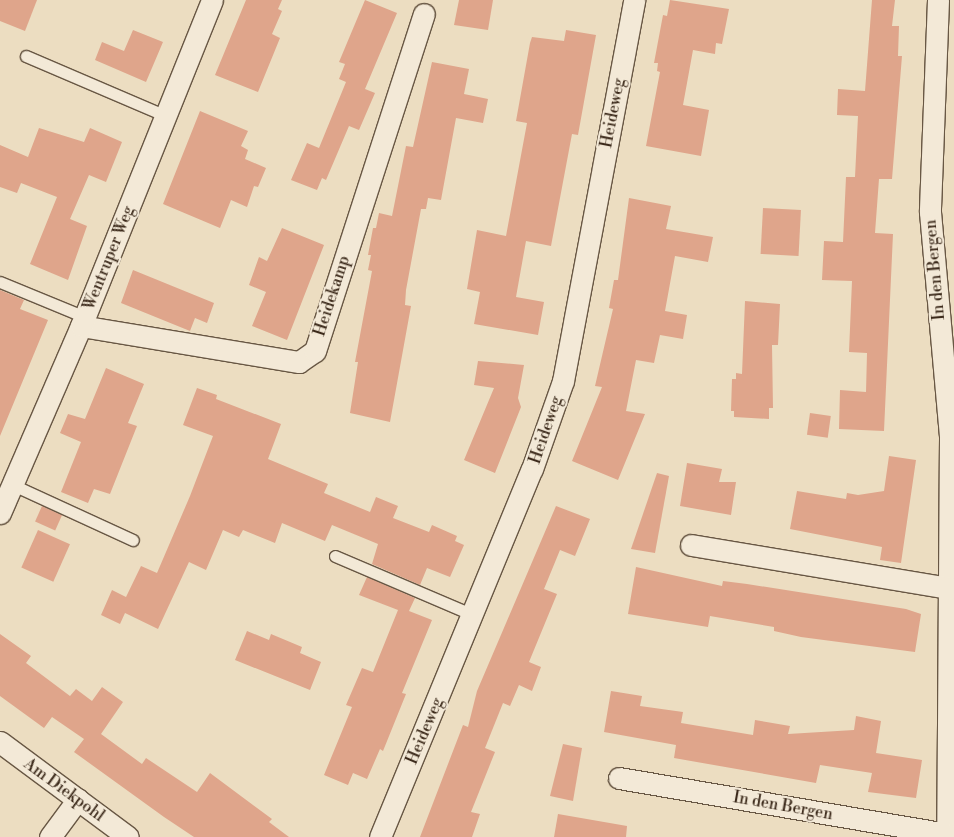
<!DOCTYPE html>
<style>
body{margin:0}
#map{position:relative;width:954px;height:837px;overflow:hidden;background:#ecddc1;font-family:"Libre Bodoni",serif}
div>[style]{position:absolute}
.building>*{inset:0;background:#dfa58b;transform-origin:0 0}
.roads{filter:drop-shadow(1px 0 #685744) drop-shadow(-1px 0 #685744) drop-shadow(0 1px #685744) drop-shadow(0 -1px #685744)}
.service>*{height:11px;margin:-5.5px;padding:0 5.5px;transform-origin:5.5px;border-radius:5.5px;background:#f3e9d7}
.minor>*{height:21px;margin:-10.5px;padding:0 10.5px;transform-origin:10.5px;border-radius:10.5px;background:#f3e9d7}
span{translate:-50% -50%;white-space:nowrap;text-align:center;line-height:1.15;-webkit-text-stroke:4px #f3e9d7;paint-order:stroke}
.street-label{font-size:16px;color:#3c2a1b}
</style>
<div id="map">
<div class="building">
<i style="clip-path:polygon(0 0,37px 0,25px 31px,0 21px)"></i>
<i style="clip-path:polygon(246px 0,282px 0,278px 9px,282px 11px,272px 34px,280px 38px,258px 92px,215px 75px)"></i>
<i style="clip-path:polygon(365px 0,397px 13px,365px 89px,375px 93px,359px 130px,349px 126px,326px 180px,322px 178px,317px 190px,291px 180px,307px 143px,319px 148px,346px 82px,339px 79px,345px 64px,339px 62px)"></i>
<i style="clip-path:polygon(459px 0,493px 0,488px 30px,454px 25px)"></i>
<i style="clip-path:polygon(670px 0,729px 9px,722px 44px,716px 43px,715px 54px,693px 50px,683px 105px,709px 110px,701px 156px,646px 146px,660px 72px,657px 71px,658px 63px,654px 63px,663px 15px,667px 16px)"></i>
<i style="clip-path:polygon(872px 0,895px 0,892px 26px,899px 26px,898px 56px,902px 56px,892px 179px,879px 179px,875px 233px,893px 234px,884px 431px,839px 429px,840px 390px,866px 392px,867px 353px,849px 352px,852px 281px,822px 280px,824px 241px,843px 242px,846px 177px,855px 177px,858px 116px,837px 115px,838px 89px,865px 91px)"></i>
<i style="clip-path:polygon(133px 30px,163px 42px,146px 82px,95px 60px,102px 42px,124px 51px)"></i>
<i style="clip-path:polygon(566px 30px,596px 35px,578px 135px,572px 134px,551px 246px,526px 241px,516px 297px,544px 302px,538px 335px,474px 324px,480px 292px,467px 289px,477px 230px,506px 236px,527px 123px,516px 121px,530px 43px,532px 37px,564px 41px)"></i>
<i style="clip-path:polygon(432px 62px,469px 69px,464px 94px,488px 99px,483px 123px,456px 118px,441px 200px,428px 198px,426px 209px,421px 209px,406px 290px,405px 305px,411px 306px,390px 422px,350px 413px,358px 362px,355px 362px,372px 271px,368px 270px,371px 255px,368px 255px,373px 228px,376px 228px,379px 213px,392px 216px,406px 146px,413px 147px)"></i>
<i style="clip-path:polygon(200px 111px,248px 131px,241px 146px,248px 150px,245px 159px,266px 168px,258px 187px,254px 186px,247px 207px,231px 200px,220px 228px,163px 204px)"></i>
<i style="clip-path:polygon(39px 128px,84px 142px,90px 128px,122px 142px,106px 182px,89px 175px,70px 219px,87px 226px,68px 280px,30px 264px,57px 197px,21px 183px,17px 193px,0 187px,0 145px,28px 157px)"></i>
<i style="clip-path:polygon(629px 198px,671px 206px,666px 229px,713px 237px,708px 262px,675px 256px,665px 311px,687px 315px,683px 339px,660px 335px,654px 363px,636px 360px,626px 411px,645px 414px,618px 480px,572px 461px,602px 387px,595px 386px,613px 309px,609px 308px,614px 280px,618px 280px)"></i>
<i style="left:763px;top:208px;width:38px;height:46px;rotate:3deg"></i>
<i style="clip-path:polygon(282px 228px,324px 245px,287px 340px,252px 326px,266px 292px,249px 285px,259px 257px,267px 261px)"></i>
<i style="clip-path:polygon(133px 270px,214px 303px,207px 323px,195px 318px,190px 331px,121px 303px)"></i>
<i style="clip-path:polygon(0 290px,24px 300px,20px 309px,48px 320px,0 436px)"></i>
<i style="clip-path:polygon(745px 301px,780px 304px,778px 345px,772px 345px,773px 408px,769px 408px,769px 419px,734px 417px,734px 411px,731px 411px,732px 379px,736px 379px,736px 373px,742px 374px)"></i>
<i style="clip-path:polygon(478px 361px,524px 365px,518px 398px,521px 407px,495px 473px,464px 460px,494px 388px,474px 385px)"></i>
<i style="clip-path:polygon(106px 368px,144px 384px,128px 423px,137px 426px,110px 494px,94px 489px,88px 503px,61px 492px,81px 442px,60px 433px,68px 414px,85px 419px)"></i>
<i style="clip-path:polygon(197px 388px,217px 395px,216px 399px,281px 424px,268px 459px,328px 484px,324px 493px,370px 512px,376px 497px,398px 506px,393px 518px,429px 532px,432px 525px,457px 536px,455px 541px,464px 545px,450px 577px,427px 568px,420px 585px,372px 564px,378px 544px,332px 525px,325px 541px,282px 523px,275px 543px,243px 530px,239px 537px,223px 530px,206px 570px,189px 562px,158px 629px,125px 613px,120px 624px,101px 615px,112px 590px,126px 597px,141px 566px,157px 573px,190px 496px,213px 436px,183px 425px)"></i>
<i style="left:810px;top:413px;width:21px;height:22px;rotate:8deg"></i>
<i style="clip-path:polygon(889px 456px,916px 460px,901px 563px,880px 560px,882px 547px,790px 529px,797px 491px,846px 499px,847px 493px,858px 495px,884px 491px)"></i>
<i style="clip-path:polygon(687px 463px,722px 469px,719px 482px,736px 482px,731px 515px,680px 506px)"></i>
<i style="clip-path:polygon(657px 473px,669px 476px,655px 553px,631px 549px)"></i>
<i style="left:42px;top:506px;width:22px;height:17px;rotate:24deg"></i>
<i style="clip-path:polygon(556px 506px,590px 519px,575px 556px,560px 550px,544px 589px,557px 594px,529px 662px,541px 667px,532px 691px,519px 685px,510px 706px,503px 703px,485px 748px,495px 752px,471px 812px,480px 814px,472px 837px,420px 837px,463px 725px,468px 727px,477px 691px)"></i>
<i style="left:38px;top:530px;width:35px;height:41px;rotate:24deg"></i>
<i style="clip-path:polygon(636px 567px,722px 586px,723px 581px,747px 584px,906px 609px,921px 614px,915px 652px,801px 637px,774px 631px,774px 627px,710px 616px,708px 627px,628px 614px)"></i>
<i style="clip-path:polygon(367px 577px,415px 598px,409px 611px,432px 620px,402px 693px,406px 694px,383px 751px,380px 749px,367px 779px,353px 773px,348px 785px,324px 775px,352px 707px,346px 705px,362px 668px,373px 672px,398px 610px,359px 595px)"></i>
<i style="clip-path:polygon(247px 631px,269px 640px,271px 634px,302px 647px,300px 653px,321px 662px,310px 690px,235px 660px)"></i>
<i style="clip-path:polygon(0 634px,31px 656px,26px 663px,70px 696px,76px 689px,92px 701px,102px 687px,123px 702px,101px 734px,142px 764px,146px 758px,197px 792px,210px 773px,272px 819px,269px 822px,289px 837px,194px 837px,164px 817px,74px 752px,84px 739px,52px 717px,44px 728px,0 696px)"></i>
<i style="clip-path:polygon(611px 691px,642px 696px,640px 706px,683px 712px,681px 723px,753px 735px,755px 720px,790px 726px,788px 734px,854px 730px,856px 716px,881px 721px,876px 753px,922px 760px,916px 798px,868px 792px,872px 773px,820px 765px,816px 783px,674px 758px,676px 745px,604px 732px)"></i>
<i style="clip-path:polygon(563px 744px,582px 748px,573px 801px,550px 796px)"></i>
<i style="clip-path:polygon(558px 814px,627px 826px,626px 837px,554px 837px)"></i>
</div>
<div class="roads">
<div class="service">
<i style="left:26px;top:56px;width:152px;rotate:23.2deg"></i>
<i style="left:0;top:282px;width:92px;rotate:22.4deg"></i>
<i style="left:11px;top:484px;width:134px;rotate:24.7deg"></i>
<i style="left:335px;top:556px;width:150px;rotate:23.1deg"></i>
</div>
<div class="minor">
<i style="left:938px;top:0;width:212px;rotate:92.2deg"></i>
<i style="left:930px;top:212px;width:227px;rotate:84.9deg"></i>
<i style="left:950px;top:438px;width:399px;rotate:90.4deg"></i>
<i style="left:81px;top:326px;width:221px;rotate:9.4deg"></i>
<i style="left:299px;top:362px;width:19px;rotate:-35deg"></i>
<i style="left:315px;top:351px;width:354px;rotate:-72.1deg"></i>
<i style="left:0;top:513px;width:204px;rotate:-66.6deg"></i>
<i style="left:81px;top:326px;width:351px;rotate:-68.1deg"></i>
<i style="left:691px;top:545px;width:262px;rotate:9.5deg"></i>
<i style="left:0;top:742px;width:159px;rotate:36.6deg"></i>
<i style="left:619px;top:778px;width:333px;rotate:9.7deg"></i>
<i style="left:50px;top:837px;width:47px;rotate:-53.6deg"></i>
<i style="left:380px;top:837px;width:398px;rotate:-67.6deg"></i>
<i style="left:532px;top:469px;width:93px;rotate:-70.6deg"></i>
<i style="left:563px;top:381px;width:388px;rotate:-79.4deg"></i>
</div>
</div>
<div class="street-label">
<span style="left:613px;top:113px;rotate:-79deg">Heideweg</span>
<span style="left:109px;top:258px;rotate:-68deg">Wentruper Weg</span>
<span style="left:935px;top:270px;rotate:-95deg">In den Bergen</span>
<span style="left:332px;top:296px;rotate:-72deg">Heidekamp</span>
<span style="left:546px;top:430px;rotate:-71deg">Heideweg</span>
<span style="left:425px;top:731px;rotate:-67deg">Heideweg</span>
<span style="left:64px;top:790px;rotate:36deg">Am Diekpohl</span>
<span style="left:783px;top:806px;rotate:10deg">In den Bergen</span>
</div>
</div>
